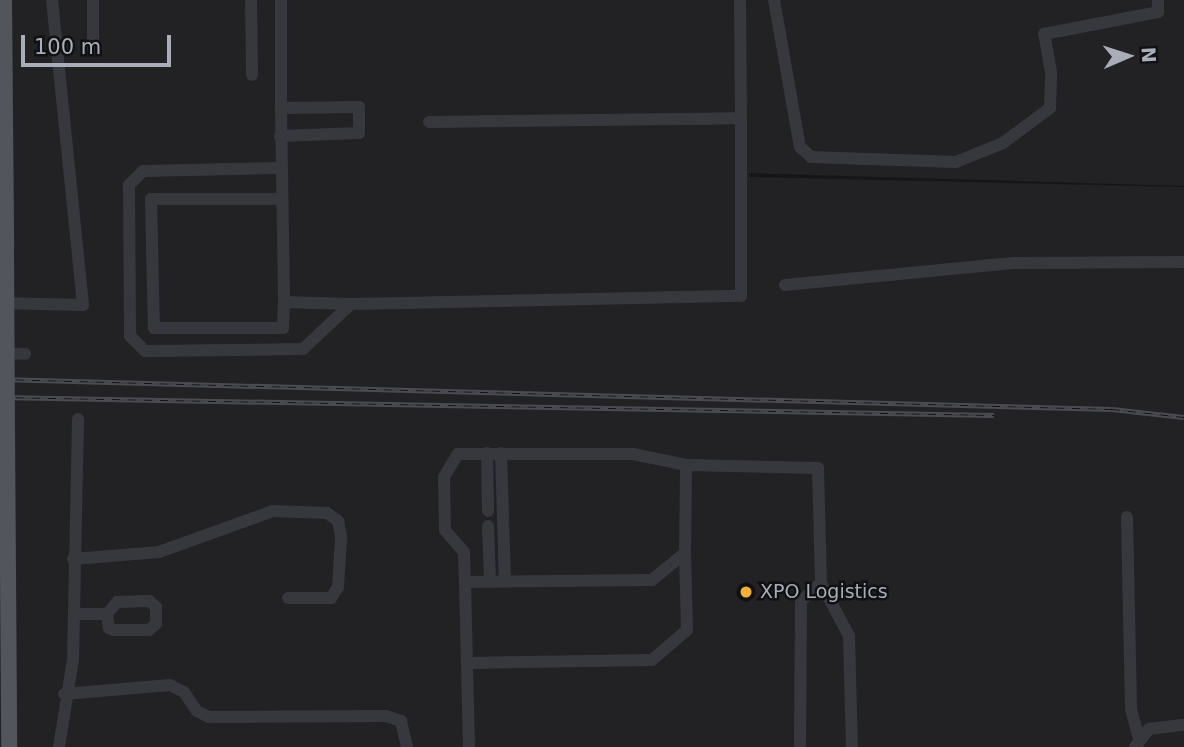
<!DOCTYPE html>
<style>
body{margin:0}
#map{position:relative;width:1184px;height:747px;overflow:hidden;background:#161618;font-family:"DejaVu Sans",sans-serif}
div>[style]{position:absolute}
.built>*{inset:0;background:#222225}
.minor>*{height:12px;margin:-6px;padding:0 6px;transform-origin:6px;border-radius:6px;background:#37383d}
.major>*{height:16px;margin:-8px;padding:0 8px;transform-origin:8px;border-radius:8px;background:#53555c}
.rail>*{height:5px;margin-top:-2.5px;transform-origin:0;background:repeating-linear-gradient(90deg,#111113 0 8px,#4a4c52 0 16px);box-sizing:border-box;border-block:2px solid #4a4c52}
.major-bridge>*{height:16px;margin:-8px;padding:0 8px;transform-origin:8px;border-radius:8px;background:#53555c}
.dots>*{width:19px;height:19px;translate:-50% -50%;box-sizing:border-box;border:4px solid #111113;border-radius:50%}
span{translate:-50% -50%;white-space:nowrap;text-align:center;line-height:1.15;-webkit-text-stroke:5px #111113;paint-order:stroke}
.poi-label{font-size:19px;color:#a8adb8}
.left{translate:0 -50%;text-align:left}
.north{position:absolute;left:1093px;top:21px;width:70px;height:70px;-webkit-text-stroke:5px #111113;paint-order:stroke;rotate:87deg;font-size:19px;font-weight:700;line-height:28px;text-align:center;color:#a8adb8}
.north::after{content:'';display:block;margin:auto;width:24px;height:32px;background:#a8adb8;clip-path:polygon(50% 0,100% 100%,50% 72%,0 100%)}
.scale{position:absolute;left:21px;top:35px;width:150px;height:32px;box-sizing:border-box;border:4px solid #a8adb8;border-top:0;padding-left:9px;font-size:21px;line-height:24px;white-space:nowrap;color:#a8adb8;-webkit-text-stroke:5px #111113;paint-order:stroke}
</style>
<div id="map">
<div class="built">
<i style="clip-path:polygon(0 0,1184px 0,1184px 186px,749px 173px,750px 177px,1184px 187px,1184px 747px,0 747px)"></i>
</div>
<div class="minor">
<i style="left:93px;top:0;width:50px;rotate:90deg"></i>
<i style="left:251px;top:0;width:75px;rotate:89.2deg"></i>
<i style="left:774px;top:0;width:149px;rotate:80deg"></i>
<i style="left:800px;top:147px;width:15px;rotate:42deg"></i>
<i style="left:811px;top:157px;width:145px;rotate:2deg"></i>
<i style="left:956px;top:162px;width:51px;rotate:-22deg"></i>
<i style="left:1003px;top:143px;width:59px;rotate:-36.7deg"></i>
<i style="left:1050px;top:108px;width:36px;rotate:-88deg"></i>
<i style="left:1051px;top:72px;width:39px;rotate:-100deg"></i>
<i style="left:1044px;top:34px;width:116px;rotate:-10.9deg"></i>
<i style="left:1158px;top:12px;width:12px;rotate:-90deg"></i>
<i style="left:281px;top:108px;width:194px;rotate:89.1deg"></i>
<i style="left:284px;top:302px;width:67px;rotate:1.7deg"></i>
<i style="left:429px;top:122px;width:312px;rotate:-0.7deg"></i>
<i style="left:741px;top:118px;width:118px;rotate:-90.5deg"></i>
<i style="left:280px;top:136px;width:79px;rotate:-2.2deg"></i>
<i style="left:359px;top:133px;width:26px;rotate:-90deg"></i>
<i style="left:359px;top:107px;width:78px;rotate:179.3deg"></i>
<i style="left:281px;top:108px;width:108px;rotate:-90deg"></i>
<i style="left:280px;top:168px;width:137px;rotate:178.7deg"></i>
<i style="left:143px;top:171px;width:20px;rotate:135deg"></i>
<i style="left:129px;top:185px;width:151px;rotate:89.6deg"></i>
<i style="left:130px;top:336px;width:21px;rotate:45deg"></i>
<i style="left:145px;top:351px;width:158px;rotate:-0.7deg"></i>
<i style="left:303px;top:349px;width:66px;rotate:-43.2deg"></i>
<i style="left:351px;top:304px;width:390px;rotate:-1.2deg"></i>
<i style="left:741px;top:296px;width:178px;rotate:-90deg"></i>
<i style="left:281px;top:199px;width:130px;rotate:180deg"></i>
<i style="left:151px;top:199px;width:129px;rotate:88.7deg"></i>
<i style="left:154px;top:328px;width:129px"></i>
<i style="left:283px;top:328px;width:26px;rotate:-88deg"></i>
<i style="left:785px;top:285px;width:229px;rotate:-5.5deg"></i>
<i style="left:1013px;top:263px;width:171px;rotate:-0.3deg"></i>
<i style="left:0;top:303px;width:83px;rotate:1.4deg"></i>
<i style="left:83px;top:305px;width:307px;rotate:-95.8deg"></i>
<i style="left:0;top:353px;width:25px;rotate:2deg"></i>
<i style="left:487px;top:453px;width:58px;rotate:89deg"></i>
<i style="left:501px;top:453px;width:128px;rotate:88.2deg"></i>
<i style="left:1127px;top:517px;width:192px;rotate:88.8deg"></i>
<i style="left:1131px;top:709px;width:30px;rotate:75deg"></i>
<i style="left:488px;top:526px;width:55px;rotate:87.9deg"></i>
<i style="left:73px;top:559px;width:86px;rotate:-4.7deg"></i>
<i style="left:159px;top:552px;width:121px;rotate:-19.8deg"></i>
<i style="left:273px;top:511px;width:54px;rotate:2.1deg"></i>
<i style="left:327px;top:513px;width:14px;rotate:36deg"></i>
<i style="left:338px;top:521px;width:16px;rotate:79deg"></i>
<i style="left:341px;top:537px;width:50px;rotate:93.4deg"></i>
<i style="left:338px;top:587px;width:13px;rotate:122deg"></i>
<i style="left:331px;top:598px;width:43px;rotate:180deg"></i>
<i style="left:465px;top:582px;width:30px;rotate:-92deg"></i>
<i style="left:464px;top:552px;width:29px;rotate:-131deg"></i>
<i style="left:445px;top:530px;width:53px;rotate:-91.1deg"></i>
<i style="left:444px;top:477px;width:27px;rotate:-59deg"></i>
<i style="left:458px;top:454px;width:175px"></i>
<i style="left:633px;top:454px;width:54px;rotate:11.7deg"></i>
<i style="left:74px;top:614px;width:33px"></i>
<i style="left:107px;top:614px;width:14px;rotate:82deg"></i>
<i style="left:109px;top:628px;width:5px;rotate:22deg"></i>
<i style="left:114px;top:630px;width:35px"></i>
<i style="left:149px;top:630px;width:9px;rotate:-41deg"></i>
<i style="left:156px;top:624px;width:17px;rotate:-90deg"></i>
<i style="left:156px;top:607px;width:9px;rotate:-139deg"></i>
<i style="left:149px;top:601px;width:32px;rotate:178deg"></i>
<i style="left:117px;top:602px;width:16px;rotate:130deg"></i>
<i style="left:467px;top:663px;width:185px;rotate:-0.9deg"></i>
<i style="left:652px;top:660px;width:46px;rotate:-40.6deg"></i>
<i style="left:687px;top:630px;width:77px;rotate:-91.5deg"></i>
<i style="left:64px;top:694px;width:106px;rotate:-4.9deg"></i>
<i style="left:170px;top:685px;width:16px;rotate:27deg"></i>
<i style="left:184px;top:692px;width:23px;rotate:56deg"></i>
<i style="left:197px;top:711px;width:13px;rotate:27deg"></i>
<i style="left:209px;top:717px;width:177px;rotate:-0.3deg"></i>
<i style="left:386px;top:716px;width:16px;rotate:18deg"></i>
<i style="left:401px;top:721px;width:27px;rotate:77deg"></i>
<i style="left:59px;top:747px;width:88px;rotate:-80.9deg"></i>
<i style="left:73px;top:660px;width:241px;rotate:-88.8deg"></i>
<i style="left:469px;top:747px;width:165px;rotate:-91.4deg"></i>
<i style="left:465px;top:582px;width:187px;rotate:-0.6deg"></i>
<i style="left:652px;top:580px;width:43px;rotate:-39.3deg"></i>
<i style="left:685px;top:553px;width:88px;rotate:-89.3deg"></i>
<i style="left:686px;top:465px;width:132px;rotate:1.3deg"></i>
<i style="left:818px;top:468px;width:115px;rotate:88.5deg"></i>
<i style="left:821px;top:583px;width:60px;rotate:62.2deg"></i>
<i style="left:849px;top:636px;width:111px;rotate:88.5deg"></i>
<i style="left:800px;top:747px;width:146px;rotate:-89.6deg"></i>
<i style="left:801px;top:601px;width:27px;rotate:-42deg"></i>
<i style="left:1135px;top:747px;width:23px;rotate:-52deg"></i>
<i style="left:1149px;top:729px;width:35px;rotate:-7deg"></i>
</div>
<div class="major">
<i style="left:4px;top:0;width:249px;rotate:89.5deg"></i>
<i style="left:7px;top:428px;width:319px;rotate:89.6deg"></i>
</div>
<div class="rail">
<i style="left:0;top:379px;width:1112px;rotate:1.55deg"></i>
<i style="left:1112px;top:409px;width:72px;rotate:6.3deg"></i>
<i style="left:0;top:397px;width:994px;rotate:1.04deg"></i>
</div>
<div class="major-bridge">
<i style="left:6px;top:249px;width:179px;rotate:89.7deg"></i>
</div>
<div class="dots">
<i style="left:746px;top:592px;background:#f2b134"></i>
</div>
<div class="poi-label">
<span class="left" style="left:760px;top:592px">XPO Logistics</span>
</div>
<div class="north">N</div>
<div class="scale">100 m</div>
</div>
